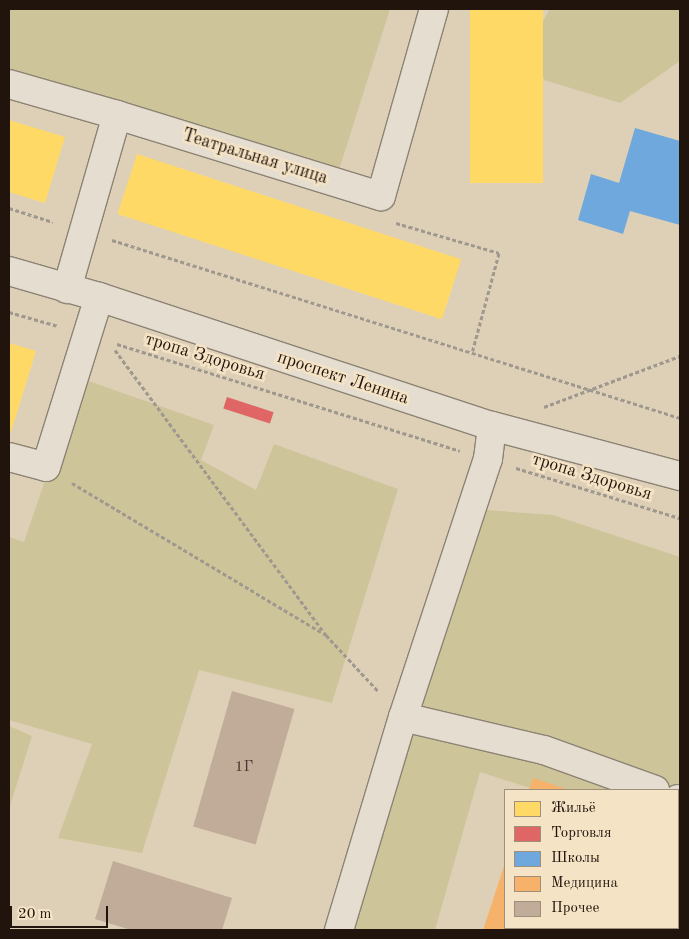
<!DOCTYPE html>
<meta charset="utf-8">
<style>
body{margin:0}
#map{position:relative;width:689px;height:939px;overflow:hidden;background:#ded0b7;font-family:"Old Standard TT",serif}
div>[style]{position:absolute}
.green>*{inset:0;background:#cec499}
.homes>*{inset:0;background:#ffd966;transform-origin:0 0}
.shops>*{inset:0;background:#e06666;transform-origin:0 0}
.schools>*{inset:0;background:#6fa8dc}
.health>*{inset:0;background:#f6b26b;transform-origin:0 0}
.building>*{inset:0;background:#c1ac9a;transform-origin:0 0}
.path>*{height:3px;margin-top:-1.5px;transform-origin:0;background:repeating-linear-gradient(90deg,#9f988e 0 4px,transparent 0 6.5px)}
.roads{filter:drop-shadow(1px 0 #8c8374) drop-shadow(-1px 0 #8c8374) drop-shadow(0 1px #8c8374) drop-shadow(0 -1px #8c8374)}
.minor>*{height:28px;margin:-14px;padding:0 14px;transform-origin:14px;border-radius:14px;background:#e4ddd0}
span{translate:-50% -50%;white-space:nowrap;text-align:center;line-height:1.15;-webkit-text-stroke:5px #f5e3c5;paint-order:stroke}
.number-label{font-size:15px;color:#483a30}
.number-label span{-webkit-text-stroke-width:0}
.street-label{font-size:18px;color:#20140d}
.frame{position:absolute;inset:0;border:10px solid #20140d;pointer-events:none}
.legend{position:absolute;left:504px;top:789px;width:175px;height:140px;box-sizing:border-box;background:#f5e3c5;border:1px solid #a0907b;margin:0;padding:6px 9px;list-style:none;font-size:15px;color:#20140d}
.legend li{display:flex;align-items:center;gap:10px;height:25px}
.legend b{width:25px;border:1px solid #a0907b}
.scale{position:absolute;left:10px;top:906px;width:98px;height:22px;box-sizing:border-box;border:2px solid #20140d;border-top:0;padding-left:6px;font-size:15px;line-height:18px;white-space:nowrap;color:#20140d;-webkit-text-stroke:4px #f5e3c5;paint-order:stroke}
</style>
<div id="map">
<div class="green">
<i style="clip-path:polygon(9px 9px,390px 9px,338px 173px,9px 68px)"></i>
<i style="clip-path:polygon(550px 9px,680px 9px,680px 61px,620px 103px,544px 80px,532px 40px)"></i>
<i style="clip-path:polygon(80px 378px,214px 425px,201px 460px,256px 490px,274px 444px,398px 489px,332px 703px,199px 670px,142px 853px,58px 838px,92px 744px,9px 720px,9px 537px,24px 542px)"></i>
<i style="clip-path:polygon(486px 510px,553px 515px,680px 557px,680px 838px,678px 790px,536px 790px,480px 772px,435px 930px,346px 930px)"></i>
<i style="clip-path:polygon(9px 726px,32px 736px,9px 809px)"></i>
</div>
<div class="homes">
<i style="left:470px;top:9px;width:73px;height:174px"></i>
<i style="clip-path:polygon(9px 120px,65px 137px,45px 203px,9px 192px)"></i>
<i style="left:137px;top:154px;width:341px;height:63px;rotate:18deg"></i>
<i style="clip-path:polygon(9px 343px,36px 351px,11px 432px,9px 431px)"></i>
</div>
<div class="shops">
<i style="left:227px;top:397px;width:49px;height:12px;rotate:18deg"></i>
</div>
<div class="schools">
<i style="clip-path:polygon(635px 128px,680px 141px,680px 225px,630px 211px,623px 234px,578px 220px,591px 174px,619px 183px)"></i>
</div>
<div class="health">
<i style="clip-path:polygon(533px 778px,569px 790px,529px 790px)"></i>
<i style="left:678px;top:826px;width:2px;height:92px;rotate:27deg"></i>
<i style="clip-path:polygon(505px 863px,505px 928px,543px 928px,542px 930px,483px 930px)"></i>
</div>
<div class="building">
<i style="left:232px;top:691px;width:65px;height:141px;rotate:16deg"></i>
<i style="clip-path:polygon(113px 861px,232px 898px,222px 930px,131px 930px,95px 919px)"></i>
</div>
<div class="path">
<i style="left:9px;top:208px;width:46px;rotate:17.7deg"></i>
<i style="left:396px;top:223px;width:107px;rotate:16.2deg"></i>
<i style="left:499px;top:253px;width:104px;rotate:105.1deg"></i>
<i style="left:112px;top:240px;width:595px;rotate:17.4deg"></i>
<i style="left:9px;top:312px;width:51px;rotate:15.9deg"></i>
<i style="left:117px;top:344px;width:359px;rotate:17.3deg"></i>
<i style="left:115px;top:350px;width:355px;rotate:53.5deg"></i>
<i style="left:326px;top:635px;width:76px;rotate:47.1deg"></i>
<i style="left:544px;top:407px;width:145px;rotate:-20.6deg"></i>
<i style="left:516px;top:468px;width:171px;rotate:17deg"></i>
<i style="left:72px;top:483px;width:294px;rotate:30.9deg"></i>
</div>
<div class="roads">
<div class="minor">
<i style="left:9px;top:84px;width:112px;rotate:16deg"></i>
<i style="left:9px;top:271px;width:94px;rotate:16.1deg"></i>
<i style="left:99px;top:297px;width:414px;rotate:18.2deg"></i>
<i style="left:492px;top:426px;width:195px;rotate:14.9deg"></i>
<i style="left:67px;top:289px;width:181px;rotate:-74deg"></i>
<i style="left:117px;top:115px;width:276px;rotate:17.1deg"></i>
<i style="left:381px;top:196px;width:194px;rotate:-74.2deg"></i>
<i style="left:9px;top:457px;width:38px;rotate:15deg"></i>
<i style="left:46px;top:467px;width:178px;rotate:-72.7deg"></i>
<i style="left:403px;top:717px;width:145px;rotate:13.2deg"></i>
<i style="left:544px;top:750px;width:118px;rotate:19.8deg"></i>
<i style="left:678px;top:799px;width:2px;rotate:27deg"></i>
<i style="left:339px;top:930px;width:222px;rotate:-73.3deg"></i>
<i style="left:403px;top:717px;width:272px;rotate:-71.8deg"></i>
<i style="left:488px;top:459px;width:33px;rotate:-83deg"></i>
</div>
</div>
<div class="number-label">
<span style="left:244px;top:768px">1Г</span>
</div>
<div class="street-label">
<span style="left:255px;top:157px;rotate:17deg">Театральная улица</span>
<span style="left:205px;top:357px;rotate:17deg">тропа Здоровья</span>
<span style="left:343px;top:378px;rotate:18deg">проспект Ленина</span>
<span style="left:592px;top:477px;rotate:17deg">тропа Здоровья</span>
</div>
<div class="frame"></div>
<ul class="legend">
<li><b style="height:14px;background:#ffd966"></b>Жильё</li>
<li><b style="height:14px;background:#e06666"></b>Торговля</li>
<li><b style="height:14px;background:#6fa8dc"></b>Школы</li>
<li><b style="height:14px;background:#f6b26b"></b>Медицина</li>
<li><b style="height:14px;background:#c1ac9a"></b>Прочее</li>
</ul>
<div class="scale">20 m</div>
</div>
